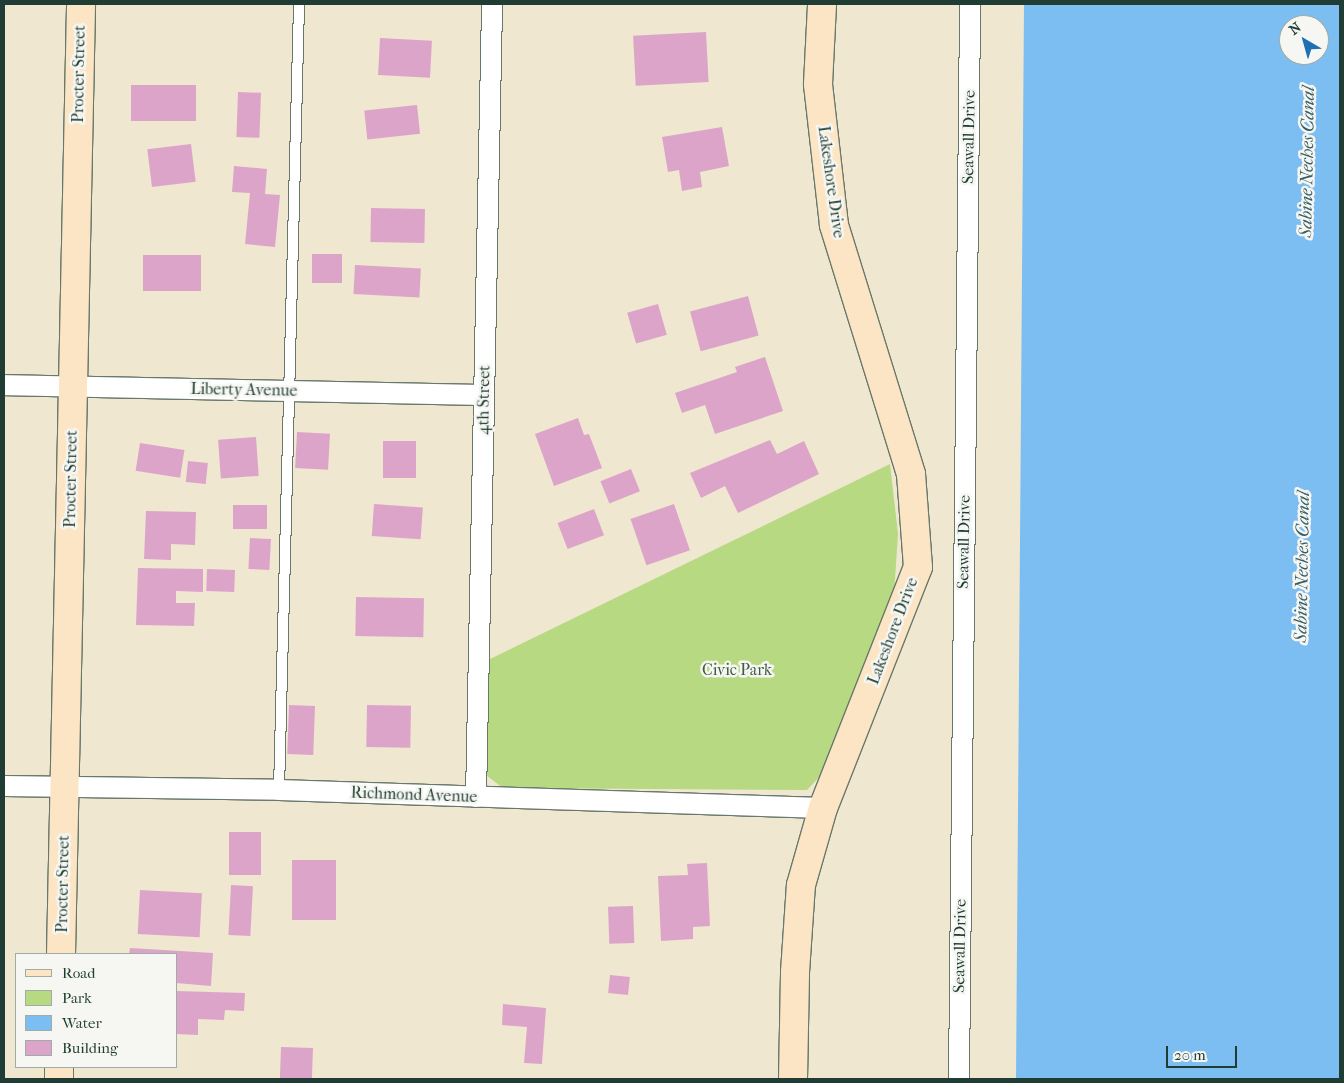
<!DOCTYPE html>
<style>
body{margin:0}
#map{position:relative;width:1344px;height:1083px;overflow:hidden;background:#efe7d0;font-family:"IM FELL French Canon",serif}
div>[style]{position:absolute}
.green>*{inset:0;background:#b6d981}
.water>*{inset:0;background:#7dbef2}
.building>*{inset:0;background:#dda4ca;transform-origin:0 0}
.roads{filter:drop-shadow(1px 0 #68786b) drop-shadow(-1px 0 #68786b) drop-shadow(0 1px #68786b) drop-shadow(0 -1px #68786b)}
.lane>*{height:10px;margin:-5px;padding:0 5px;transform-origin:5px;border-radius:5px;background:#fff}
.street>*{height:20px;margin:-10px;padding:0 10px;transform-origin:10px;border-radius:10px;background:#fff}
.secondary>*{height:28px;margin:-14px;padding:0 14px;transform-origin:14px;border-radius:14px;background:#fce5c4}
span{translate:-50% -50%;white-space:nowrap;text-align:center;line-height:1.15;-webkit-text-stroke:5px #f6f6f2;paint-order:stroke}
.street-label{font-size:16px;color:#1f3d34}
.park-label{font-size:16px;color:#3d5c43}
.water-label{font-size:18px;color:#365d64;font-style:italic}
.frame{position:absolute;inset:0;border:5px solid #1f3d34;pointer-events:none}
.legend{position:absolute;left:15px;top:953px;width:162px;height:115px;box-sizing:border-box;background:#f6f6f2;border:1px solid #a0aca6;margin:0;padding:6px 9px;list-style:none;font-size:15px;color:#1f3d34}
.legend li{display:flex;align-items:center;gap:10px;height:25px}
.legend b{width:25px;border:1px solid #a0aca6}
.north{position:absolute;left:1279px;top:15px;width:50px;height:50px;box-sizing:border-box;background:#f6f6f2;border:1px solid #a0aca6;border-radius:50%;rotate:322deg;font-size:14px;font-weight:700;line-height:20px;text-align:center;color:#1f3d34}
.north::after{content:'';display:block;margin:auto;width:18px;height:22px;background:#1f6fb2;clip-path:polygon(50% 0,100% 100%,50% 72%,0 100%)}
.scale{position:absolute;left:1166px;top:1046px;width:71px;height:22px;box-sizing:border-box;border:2px solid #1f3d34;border-top:0;padding-left:6px;font-size:15px;line-height:18px;white-space:nowrap;color:#1f3d34;-webkit-text-stroke:4px #f6f6f2;paint-order:stroke}
</style>
<div id="map">
<div class="green">
<i style="clip-path:polygon(890px 464px,898px 534px,893px 609px,821px 775px,807px 790px,503px 788px,486px 775px,484px 662px)"></i>
</div>
<div class="water">
<i style="clip-path:polygon(evenodd,1024px 4px,1340px 4px,1340px 1079px,1016px 1079px,1024px 4px,1289px 25px,1319px 25px,1319px 55px,1289px 55px,1289px 25px)"></i>
</div>
<div class="building">
<i style="left:706px;top:32px;width:50px;height:73px;rotate:87deg"></i>
<i style="left:380px;top:38px;width:52px;height:37px;rotate:3deg"></i>
<i style="left:131px;top:85px;width:65px;height:36px"></i>
<i style="left:238px;top:92px;width:23px;height:45px;rotate:2deg"></i>
<i style="left:417px;top:105px;width:29px;height:53px;rotate:84deg"></i>
<i style="clip-path:polygon(722px 127px,729px 166px,700px 172px,702px 187px,682px 191px,679px 170px,668px 172px,662px 137px)"></i>
<i style="left:191px;top:144px;width:38px;height:44px;rotate:83deg"></i>
<i style="clip-path:polygon(234px 166px,267px 169px,265px 194px,280px 195px,275px 247px,245px 244px,250px 193px,232px 192px)"></i>
<i style="left:371px;top:208px;width:54px;height:34px;rotate:1deg"></i>
<i style="left:312px;top:254px;width:30px;height:29px"></i>
<i style="left:201px;top:255px;width:36px;height:58px;rotate:90deg"></i>
<i style="left:355px;top:265px;width:66px;height:29px;rotate:3deg"></i>
<i style="left:748px;top:296px;width:41px;height:60px;rotate:75deg"></i>
<i style="left:658px;top:304px;width:32px;height:32px;rotate:74deg"></i>
<i style="clip-path:polygon(765px 357px,783px 411px,715px 434px,705px 405px,682px 413px,675px 393px,737px 372px,735px 367px)"></i>
<i style="clip-path:polygon(578px 418px,584px 435px,589px 434px,602px 468px,554px 486px,535px 434px)"></i>
<i style="left:297px;top:432px;width:33px;height:36px;rotate:3deg"></i>
<i style="left:256px;top:437px;width:39px;height:38px;rotate:86deg"></i>
<i style="clip-path:polygon(770px 440px,777px 454px,804px 441px,819px 474px,738px 513px,725px 486px,701px 498px,690px 473px)"></i>
<i style="left:383px;top:441px;width:33px;height:37px"></i>
<i style="left:140px;top:443px;width:45px;height:28px;rotate:9deg"></i>
<i style="left:188px;top:461px;width:20px;height:21px;rotate:6deg"></i>
<i style="left:631px;top:469px;width:24px;height:33px;rotate:68deg"></i>
<i style="left:374px;top:504px;width:49px;height:32px;rotate:4deg"></i>
<i style="left:674px;top:504px;width:49px;height:46px;rotate:71deg"></i>
<i style="left:233px;top:505px;width:34px;height:24px"></i>
<i style="left:594px;top:509px;width:28px;height:39px;rotate:69deg"></i>
<i style="clip-path:polygon(146px 511px,196px 512px,195px 545px,171px 544px,171px 560px,144px 559px)"></i>
<i style="left:250px;top:538px;width:21px;height:31px;rotate:3deg"></i>
<i style="clip-path:polygon(138px 568px,203px 569px,203px 592px,176px 591px,176px 603px,195px 603px,194px 626px,136px 625px)"></i>
<i style="left:207px;top:569px;width:28px;height:22px;rotate:2deg"></i>
<i style="left:356px;top:597px;width:68px;height:39px;rotate:1deg"></i>
<i style="left:289px;top:705px;width:26px;height:49px;rotate:2deg"></i>
<i style="left:367px;top:705px;width:44px;height:42px;rotate:1deg"></i>
<i style="left:229px;top:832px;width:32px;height:43px"></i>
<i style="left:292px;top:860px;width:44px;height:60px"></i>
<i style="clip-path:polygon(707px 863px,710px 926px,693px 927px,693px 939px,661px 941px,658px 876px,688px 875px,687px 864px)"></i>
<i style="left:231px;top:885px;width:22px;height:50px;rotate:3deg"></i>
<i style="left:140px;top:890px;width:62px;height:44px;rotate:3deg"></i>
<i style="left:633px;top:906px;width:37px;height:25px;rotate:88deg"></i>
<i style="clip-path:polygon(130px 948px,213px 953px,211px 986px,176px 983px,176px 954px,129px 954px)"></i>
<i style="left:610px;top:975px;width:20px;height:18px;rotate:6deg"></i>
<i style="clip-path:polygon(176px 991px,245px 993px,244px 1011px,225px 1010px,224px 1020px,198px 1019px,198px 1035px,176px 1034px)"></i>
<i style="clip-path:polygon(503px 1004px,546px 1008px,542px 1064px,524px 1063px,527px 1027px,502px 1025px)"></i>
<i style="left:281px;top:1047px;width:32px;height:32px;rotate:2deg"></i>
</div>
<div class="roads">
<div class="lane">
<i style="left:279px;top:790px;width:786px;rotate:-88.54deg"></i>
</div>
<div class="street">
<i style="left:4px;top:385px;width:480px;rotate:1.2deg"></i>
<i style="left:4px;top:786px;width:275px;rotate:0.8deg"></i>
<i style="left:279px;top:790px;width:544px;rotate:1.9deg"></i>
<i style="left:476px;top:797px;width:793px;rotate:-88.84deg"></i>
<i style="left:959px;top:1079px;width:1075px;rotate:-89.41deg"></i>
</div>
<div class="secondary">
<i style="left:61px;top:954px;width:950px;rotate:-88.79deg"></i>
<i style="left:59px;top:1079px;width:12px;rotate:-90deg"></i>
<i style="left:793px;top:1079px;width:107px;rotate:-88.9deg"></i>
<i style="left:795px;top:972px;width:87px;rotate:-86.1deg"></i>
<i style="left:801px;top:885px;width:80px;rotate:-74.1deg"></i>
<i style="left:823px;top:808px;width:259px;rotate:-68.5deg"></i>
<i style="left:918px;top:567px;width:93px;rotate:-94.3deg"></i>
<i style="left:911px;top:474px;width:261px;rotate:-107.2deg"></i>
<i style="left:834px;top:225px;width:142px;rotate:-96.5deg"></i>
<i style="left:818px;top:84px;width:80px;rotate:-87.1deg"></i>
</div>
</div>
<div class="street-label">
<span style="left:79px;top:74px;rotate:-89deg">Procter Street</span>
<span style="left:969px;top:137px;rotate:-89deg">Seawall Drive</span>
<span style="left:831px;top:182px;rotate:82deg">Lakeshore Drive</span>
<span style="left:244px;top:390px;rotate:1deg">Liberty Avenue</span>
<span style="left:484px;top:400px;rotate:-89deg">4th Street</span>
<span style="left:71px;top:479px;rotate:-89deg">Procter Street</span>
<span style="left:964px;top:542px;rotate:-89deg">Seawall Drive</span>
<span style="left:893px;top:631px;rotate:-69deg">Lakeshore Drive</span>
<span style="left:414px;top:795px;rotate:2deg">Richmond Avenue</span>
<span style="left:63px;top:884px;rotate:-89deg">Procter Street</span>
<span style="left:960px;top:946px;rotate:-89deg">Seawall Drive</span>
</div>
<div class="park-label">
<span style="left:737px;top:670px">Civic Park</span>
</div>
<div class="water-label">
<span style="left:1308px;top:162px;rotate:-89deg">Sabine Neches Canal</span>
<span style="left:1303px;top:567px;rotate:-89deg">Sabine Neches Canal</span>
</div>
<div class="frame"></div>
<ul class="legend">
<li><b style="height:6px;background:#fce5c4"></b>Road</li>
<li><b style="height:14px;background:#b6d981"></b>Park</li>
<li><b style="height:14px;background:#7dbef2"></b>Water</li>
<li><b style="height:14px;background:#dda4ca"></b>Building</li>
</ul>
<div class="north">N</div>
<div class="scale">20 m</div>
</div>
